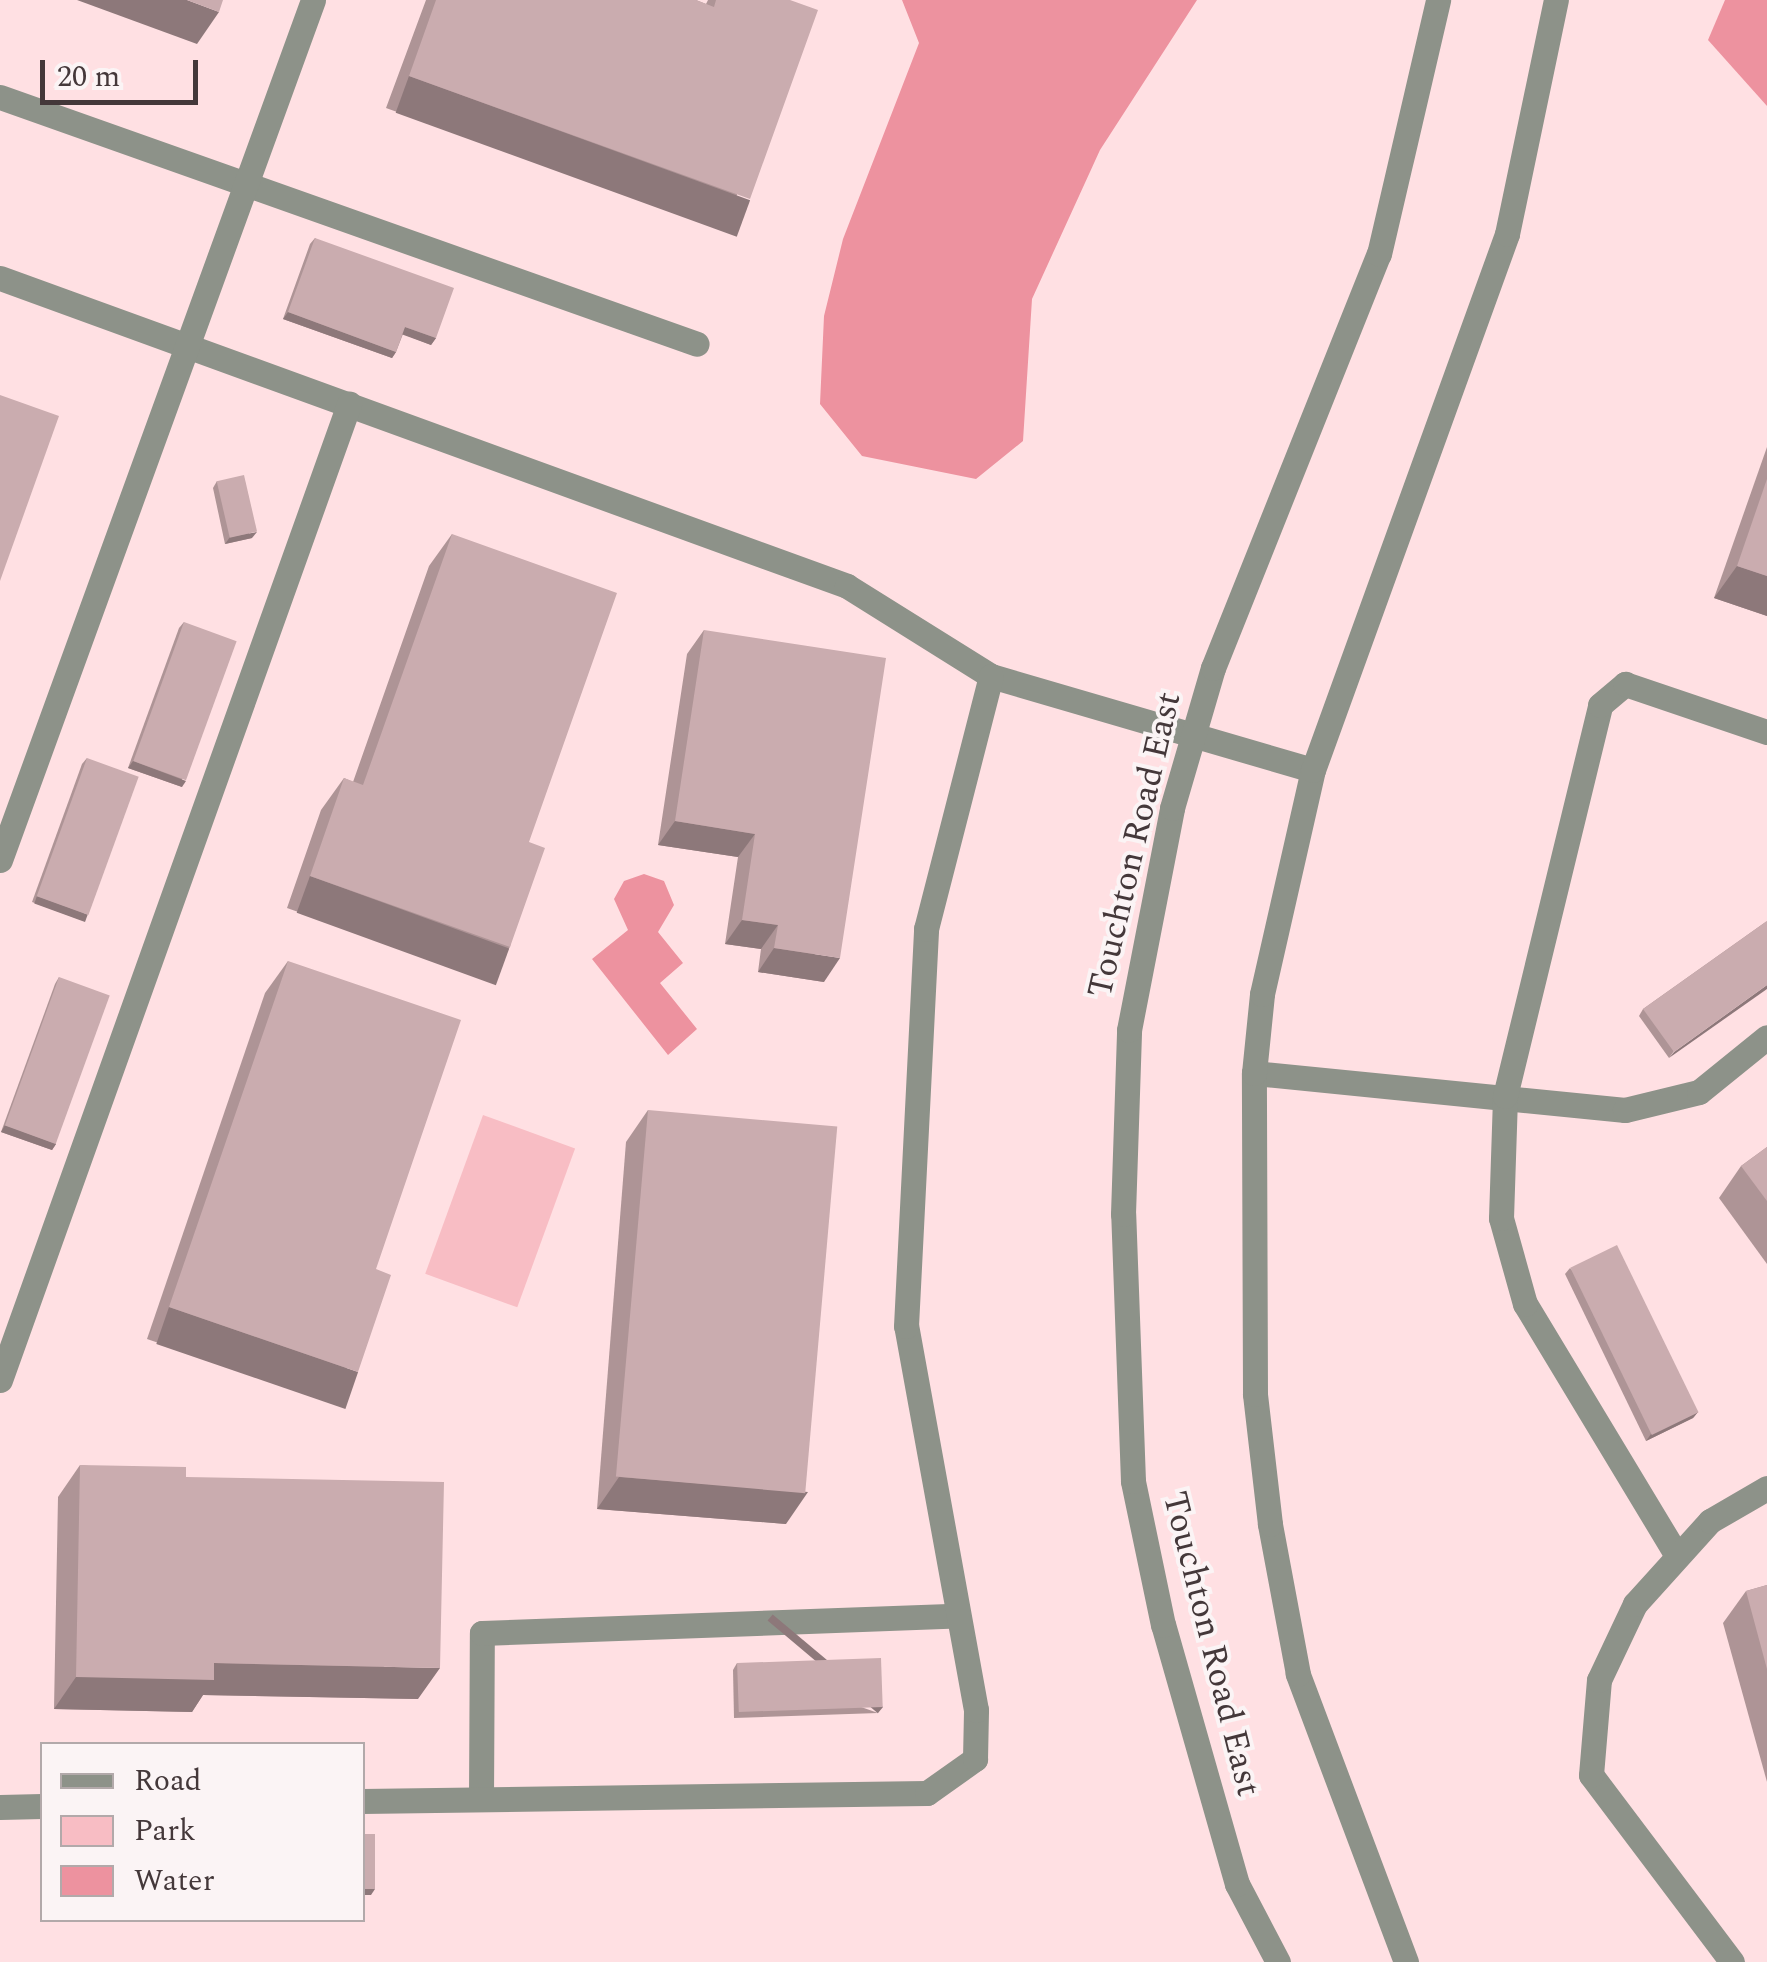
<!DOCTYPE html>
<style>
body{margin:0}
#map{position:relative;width:1767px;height:1962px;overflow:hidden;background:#ffe0e3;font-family:Spectral,serif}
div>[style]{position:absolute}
.green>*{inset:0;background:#f8bdc4;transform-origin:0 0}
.water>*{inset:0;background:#ed929f}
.minor>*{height:25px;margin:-12.5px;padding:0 12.5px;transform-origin:12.5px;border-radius:12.5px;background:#8d9289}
.wall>*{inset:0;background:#ae9496}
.shaded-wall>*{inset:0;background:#8d787a;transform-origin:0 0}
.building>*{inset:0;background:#caacaf;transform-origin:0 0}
span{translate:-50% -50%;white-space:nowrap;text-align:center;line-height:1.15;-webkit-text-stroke:8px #fbf4f5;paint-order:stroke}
.street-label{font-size:35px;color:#44383a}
.legend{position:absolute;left:40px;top:1742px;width:325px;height:180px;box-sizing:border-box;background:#fbf4f5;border:2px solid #b2a9aa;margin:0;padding:12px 18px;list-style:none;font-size:30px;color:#44383a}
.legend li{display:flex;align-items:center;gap:20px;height:50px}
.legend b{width:50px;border:2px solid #b2a9aa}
.scale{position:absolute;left:40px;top:60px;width:158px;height:45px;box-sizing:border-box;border:5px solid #44383a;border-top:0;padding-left:12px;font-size:30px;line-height:35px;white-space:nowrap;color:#44383a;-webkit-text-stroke:8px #fbf4f5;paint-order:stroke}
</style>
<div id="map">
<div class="green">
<i style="left:483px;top:1115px;width:98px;height:169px;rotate:20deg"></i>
</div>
<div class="water">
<i style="clip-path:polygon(902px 0,1197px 0,1100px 150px,1032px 299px,1023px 441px,976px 479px,862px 456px,820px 404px,824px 316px,843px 239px,919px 43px)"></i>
<i style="clip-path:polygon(1725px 0,1767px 0,1767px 106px,1708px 40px)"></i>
<i style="clip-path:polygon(644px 874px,664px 881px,674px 905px,658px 932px,683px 963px,660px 983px,697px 1029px,668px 1055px,592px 959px,628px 930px,614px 899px,624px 881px)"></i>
</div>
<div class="minor">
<i style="left:0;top:97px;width:739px;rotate:19.51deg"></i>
<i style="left:0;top:278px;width:901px;rotate:19.98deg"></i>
<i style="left:847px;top:586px;width:170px;rotate:32deg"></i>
<i style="left:991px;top:676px;width:335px;rotate:16.3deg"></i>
<i style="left:0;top:860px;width:915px;rotate:-70deg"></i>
<i style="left:1254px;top:1073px;width:373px;rotate:5.7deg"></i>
<i style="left:1625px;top:1110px;width:76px;rotate:-13.7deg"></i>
<i style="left:1699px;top:1092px;width:87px;rotate:-39deg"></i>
<i style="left:0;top:1380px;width:1037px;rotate:-70.32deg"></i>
<i style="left:1676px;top:1554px;width:292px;rotate:-121.1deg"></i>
<i style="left:1525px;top:1304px;width:89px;rotate:-105.6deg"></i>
<i style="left:1501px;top:1218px;width:122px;rotate:-88.1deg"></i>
<i style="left:1505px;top:1096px;width:402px;rotate:-76.3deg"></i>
<i style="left:1600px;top:705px;width:33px;rotate:-40deg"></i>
<i style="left:1625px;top:684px;width:150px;rotate:18.7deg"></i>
<i style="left:481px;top:1799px;width:166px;rotate:-89.7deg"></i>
<i style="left:482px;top:1633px;width:474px;rotate:-2.1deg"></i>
<i style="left:362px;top:1801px;width:565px;rotate:-0.81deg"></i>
<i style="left:927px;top:1793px;width:59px;rotate:-35.3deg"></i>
<i style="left:975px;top:1759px;width:49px;rotate:-88.8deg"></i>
<i style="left:976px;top:1710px;width:390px;rotate:-100.3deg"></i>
<i style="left:906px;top:1326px;width:398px;rotate:-87.1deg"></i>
<i style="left:926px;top:929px;width:261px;rotate:-75.6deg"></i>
<i style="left:0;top:1807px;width:42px;rotate:-1.4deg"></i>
<i style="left:1278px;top:1962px;width:88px;rotate:-117.7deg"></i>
<i style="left:1237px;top:1884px;width:269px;rotate:-105.9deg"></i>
<i style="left:1163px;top:1625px;width:147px;rotate:-101.8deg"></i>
<i style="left:1133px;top:1481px;width:267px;rotate:-92.1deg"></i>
<i style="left:1123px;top:1214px;width:184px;rotate:-88.1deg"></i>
<i style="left:1129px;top:1030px;width:226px;rotate:-79deg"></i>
<i style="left:1172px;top:808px;width:146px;rotate:-73.7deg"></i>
<i style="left:1213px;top:668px;width:446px;rotate:-68.2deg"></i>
<i style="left:1379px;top:254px;width:261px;rotate:-76.9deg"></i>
<i style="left:1406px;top:1962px;width:308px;rotate:-110.6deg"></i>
<i style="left:1298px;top:1674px;width:153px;rotate:-100.6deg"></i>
<i style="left:1270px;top:1524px;width:131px;rotate:-96.6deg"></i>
<i style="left:1255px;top:1394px;width:321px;rotate:-90.2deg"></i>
<i style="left:1254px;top:1073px;width:79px;rotate:-84.2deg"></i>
<i style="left:1262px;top:994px;width:230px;rotate:-77.2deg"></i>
<i style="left:1313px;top:770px;width:570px;rotate:-70.1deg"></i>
<i style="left:1507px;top:234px;width:239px;rotate:-78.2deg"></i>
<i style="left:1732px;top:1962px;width:234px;rotate:-127deg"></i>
<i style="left:1591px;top:1775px;width:95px;rotate:-85.2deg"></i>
<i style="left:1599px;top:1680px;width:84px;rotate:-64.7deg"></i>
<i style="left:1635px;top:1604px;width:112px;rotate:-47.9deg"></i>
<i style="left:1710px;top:1521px;width:66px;rotate:-30.1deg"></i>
</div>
<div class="wall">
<i style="clip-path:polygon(426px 0,696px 0,706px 4px,708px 0,790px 0,727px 231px,386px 108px)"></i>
<i style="clip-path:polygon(315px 238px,436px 338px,431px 345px,403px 334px,396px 352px,392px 358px,283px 319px,310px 244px)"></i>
<i style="clip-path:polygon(1767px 447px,1767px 616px,1714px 598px)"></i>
<i style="clip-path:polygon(217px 481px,252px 538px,225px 544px,213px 488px)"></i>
<i style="clip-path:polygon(452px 534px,529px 842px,510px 947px,487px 979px,287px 908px,321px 810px,344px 778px,353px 782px,429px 566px)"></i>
<i style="clip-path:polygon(184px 622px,182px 787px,128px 768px,179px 628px)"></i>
<i style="clip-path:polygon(704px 630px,824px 982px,758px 972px,761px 949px,725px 944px,738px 857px,658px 845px,687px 654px)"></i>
<i style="clip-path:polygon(87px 758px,84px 921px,32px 902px,82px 764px)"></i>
<i style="clip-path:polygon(1767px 921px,1669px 1058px,1639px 1016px,1643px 1009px)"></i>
<i style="clip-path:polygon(288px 961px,376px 1269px,335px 1403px,147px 1339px,265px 993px)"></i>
<i style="clip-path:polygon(59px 977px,56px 1144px,52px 1150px,1px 1132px,55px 984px)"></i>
<i style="clip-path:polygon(648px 1110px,786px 1524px,597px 1509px,626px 1142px)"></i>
<i style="clip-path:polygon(1767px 1147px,1767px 1264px,1719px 1198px,1741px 1166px)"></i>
<i style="clip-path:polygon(1570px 1268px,1698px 1412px,1693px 1418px,1646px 1441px,1565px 1274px)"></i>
<i style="clip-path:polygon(80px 1465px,186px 1477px,418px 1699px,203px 1695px,192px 1712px,54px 1709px,58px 1497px)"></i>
<i style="clip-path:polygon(1767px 1585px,1767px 1782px,1723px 1623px,1746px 1591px)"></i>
<i style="clip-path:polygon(737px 1663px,878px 1713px,734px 1718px,733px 1670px)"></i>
</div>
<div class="shaded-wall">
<i style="clip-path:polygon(77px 0,187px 0,219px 12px,197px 44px)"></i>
<i style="left:409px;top:76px;width:363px;height:39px;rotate:20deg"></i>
<i style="clip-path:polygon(288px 312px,396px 352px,392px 358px,283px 319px)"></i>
<i style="clip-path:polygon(405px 327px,436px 338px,431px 345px,401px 334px)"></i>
<i style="clip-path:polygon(257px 532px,252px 538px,225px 544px,230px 537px)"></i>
<i style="clip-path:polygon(1737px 566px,1767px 576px,1767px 616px,1714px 598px)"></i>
<i style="clip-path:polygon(133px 761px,186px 781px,182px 787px,128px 768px)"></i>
<i style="clip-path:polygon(675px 821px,755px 834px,738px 857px,658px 845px)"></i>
<i style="left:310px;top:876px;width:212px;height:39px;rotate:20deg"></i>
<i style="left:37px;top:896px;width:54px;height:8px;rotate:20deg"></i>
<i style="clip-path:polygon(742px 920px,778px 925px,761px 949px,725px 944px)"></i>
<i style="clip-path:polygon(774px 948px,840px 958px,824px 982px,758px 972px)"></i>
<i style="clip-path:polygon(1767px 985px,1767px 989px,1669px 1058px,1674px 1052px)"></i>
<i style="clip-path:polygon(5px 1125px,56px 1144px,52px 1150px,1px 1132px)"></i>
<i style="left:169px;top:1307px;width:200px;height:39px;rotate:19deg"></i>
<i style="clip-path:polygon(1698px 1412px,1693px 1418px,1646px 1441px,1651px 1434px)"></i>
<i style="clip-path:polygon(619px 1477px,808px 1492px,786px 1524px,597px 1509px)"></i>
<i style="clip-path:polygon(214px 1663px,440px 1668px,418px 1699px,203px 1695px,192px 1712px,54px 1709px,76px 1677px)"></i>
<i style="left:883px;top:1707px;width:8px;height:144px;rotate:130deg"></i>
<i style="clip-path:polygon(362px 1889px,375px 1889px,371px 1895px,362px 1895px)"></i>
</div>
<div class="building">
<i style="clip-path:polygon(187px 0,223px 0,219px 12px)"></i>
<i style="clip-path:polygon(436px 0,696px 0,714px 7px,716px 0,790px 0,818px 10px,750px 199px,409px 76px)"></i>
<i style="clip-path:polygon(315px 238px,454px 288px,436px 338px,405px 327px,396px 352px,288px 312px)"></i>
<i style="clip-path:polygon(0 395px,59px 416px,0 581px)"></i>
<i style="left:244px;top:475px;width:58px;height:28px;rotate:77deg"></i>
<i style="clip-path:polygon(1767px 479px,1767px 576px,1737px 566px)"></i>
<i style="clip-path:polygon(452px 534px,617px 593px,529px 842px,545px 848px,510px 947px,310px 876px,344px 778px,363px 785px)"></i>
<i style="left:184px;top:622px;width:56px;height:148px;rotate:20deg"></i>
<i style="clip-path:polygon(704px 630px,886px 658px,840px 958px,774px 948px,778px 925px,742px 920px,755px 834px,675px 821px)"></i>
<i style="left:87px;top:758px;width:55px;height:147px;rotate:20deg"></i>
<i style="clip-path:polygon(1767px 921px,1767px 985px,1674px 1052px,1643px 1009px)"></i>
<i style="clip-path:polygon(288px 961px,461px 1020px,376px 1269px,391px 1275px,358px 1372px,169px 1307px)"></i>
<i style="left:59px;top:977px;width:54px;height:158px;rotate:20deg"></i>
<i style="left:648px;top:1110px;width:190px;height:368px;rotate:5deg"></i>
<i style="clip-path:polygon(1767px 1147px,1767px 1201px,1741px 1166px)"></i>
<i style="left:1617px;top:1245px;width:186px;height:52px;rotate:64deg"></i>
<i style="clip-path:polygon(80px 1465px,186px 1467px,186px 1477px,444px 1482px,440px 1668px,214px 1663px,214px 1680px,76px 1677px)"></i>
<i style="clip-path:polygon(1767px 1585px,1767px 1669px,1746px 1591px)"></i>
<i style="left:881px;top:1658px;width:49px;height:144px;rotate:88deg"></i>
<i style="left:362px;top:1834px;width:13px;height:55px"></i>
</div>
<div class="street-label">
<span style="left:1135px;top:845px;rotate:-77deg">Touchton Road East</span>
<span style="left:1211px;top:1644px;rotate:76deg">Touchton Road East</span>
</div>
<ul class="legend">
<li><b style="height:12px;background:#8d9289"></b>Road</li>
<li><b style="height:28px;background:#f8bdc4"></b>Park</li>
<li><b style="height:28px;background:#ed929f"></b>Water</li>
</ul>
<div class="scale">20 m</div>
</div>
